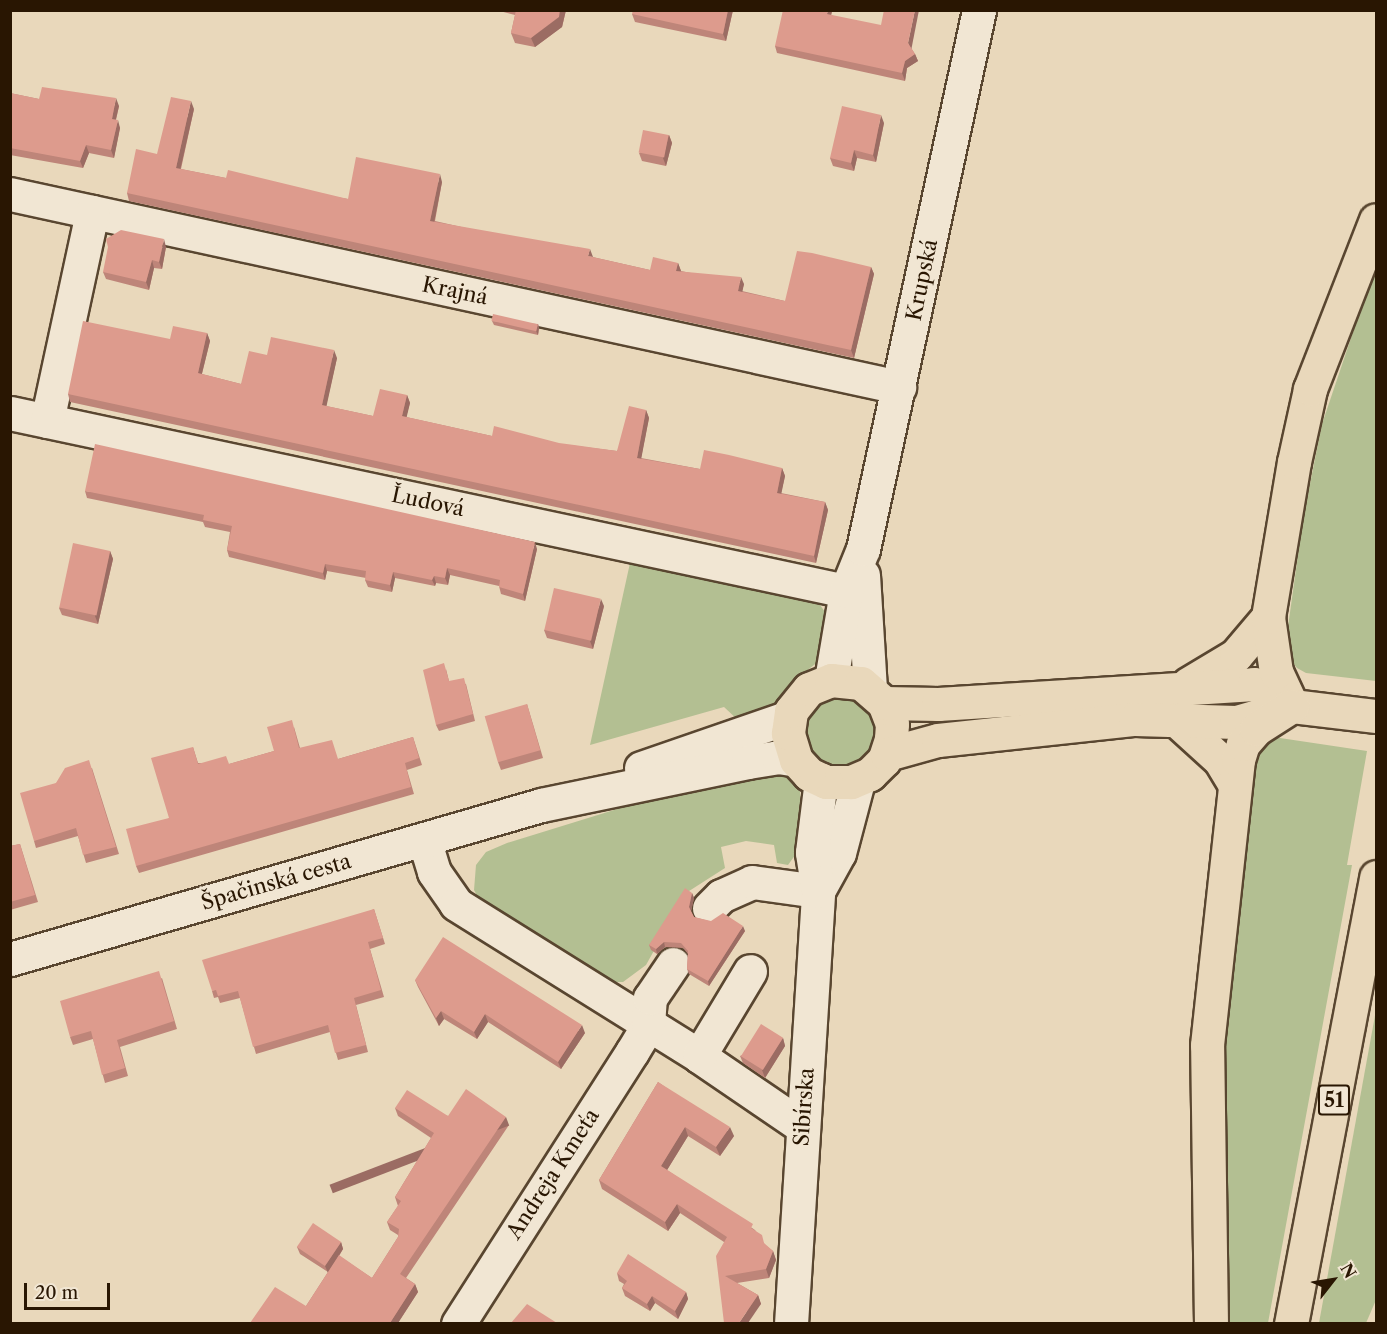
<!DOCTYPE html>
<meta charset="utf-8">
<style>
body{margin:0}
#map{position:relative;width:1387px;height:1334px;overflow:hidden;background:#e9d8bb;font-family:"Libre Caslon Text",serif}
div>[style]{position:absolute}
.green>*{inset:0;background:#b3bf92}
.roads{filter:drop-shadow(2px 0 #594630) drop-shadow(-2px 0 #594630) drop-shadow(0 2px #594630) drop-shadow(0 -2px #594630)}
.minor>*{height:33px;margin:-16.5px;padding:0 16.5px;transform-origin:16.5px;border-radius:16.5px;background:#f1e6d3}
.major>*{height:33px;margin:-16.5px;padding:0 16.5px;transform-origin:16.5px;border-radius:16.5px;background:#e9d8bb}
.wall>*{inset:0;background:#be8579}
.shaded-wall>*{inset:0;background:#9b6c63;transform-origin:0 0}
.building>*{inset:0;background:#dd9b8d;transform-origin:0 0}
span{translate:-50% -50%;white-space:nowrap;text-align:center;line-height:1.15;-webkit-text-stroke:6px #f1e6d3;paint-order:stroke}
.shield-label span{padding:2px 4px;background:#f1e6d3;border:2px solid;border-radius:4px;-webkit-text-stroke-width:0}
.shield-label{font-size:20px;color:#291602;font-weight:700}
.street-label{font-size:21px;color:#291602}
.frame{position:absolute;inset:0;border:12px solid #291602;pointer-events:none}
.north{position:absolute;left:1303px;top:1250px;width:60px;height:60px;-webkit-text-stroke:4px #f1e6d3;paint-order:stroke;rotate:59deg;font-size:16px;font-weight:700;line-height:24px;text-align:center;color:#291602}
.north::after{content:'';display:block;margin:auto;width:21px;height:27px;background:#291602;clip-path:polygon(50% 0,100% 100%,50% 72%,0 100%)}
.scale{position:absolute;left:24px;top:1283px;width:86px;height:27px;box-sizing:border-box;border:3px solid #291602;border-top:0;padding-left:8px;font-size:18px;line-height:21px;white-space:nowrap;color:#291602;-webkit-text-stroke:4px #f1e6d3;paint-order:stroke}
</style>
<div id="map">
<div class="green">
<i style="clip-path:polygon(1376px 264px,1376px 681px,1306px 673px,1297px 668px,1289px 658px,1287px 634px,1303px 519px,1322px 424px)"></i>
<i style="clip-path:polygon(630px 563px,818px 602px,827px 615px,819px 661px,795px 680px,775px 705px,739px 721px,724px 707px,590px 745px)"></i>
<i style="clip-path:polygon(848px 692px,879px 716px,873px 754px,839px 770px,816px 760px,804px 739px,807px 714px,824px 696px)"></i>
<i style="clip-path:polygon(1280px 738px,1367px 751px,1347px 865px,1352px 865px,1268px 1323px,1226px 1324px,1220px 1090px,1227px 985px,1251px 762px,1258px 747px,1268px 739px)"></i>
<i style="clip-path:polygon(781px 769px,800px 786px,801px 847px,788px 865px,777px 863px,774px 845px,746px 841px,721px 847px,725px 868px,686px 893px,646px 965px,623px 982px,607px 982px,481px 903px,474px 890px,476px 865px,486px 852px,507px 843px,724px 776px)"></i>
<i style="clip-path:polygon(1376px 1010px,1376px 1300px,1366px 1323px,1319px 1323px)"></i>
</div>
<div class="roads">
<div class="minor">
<i style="left:10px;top:194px;width:910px;rotate:12.25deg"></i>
<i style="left:10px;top:413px;width:855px;rotate:12.02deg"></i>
<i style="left:47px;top:421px;width:214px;rotate:-77.8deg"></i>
<i style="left:863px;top:575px;width:113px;rotate:86.5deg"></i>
<i style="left:831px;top:680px;width:90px;rotate:-80.4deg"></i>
<i style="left:846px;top:591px;width:45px;rotate:-68deg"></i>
<i style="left:863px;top:549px;width:551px;rotate:-77.85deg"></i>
<i style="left:641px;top:768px;width:157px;rotate:-19deg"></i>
<i style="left:424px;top:839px;width:34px;rotate:73deg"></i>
<i style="left:434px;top:872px;width:39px;rotate:55deg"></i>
<i style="left:456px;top:904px;width:287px;rotate:32deg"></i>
<i style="left:699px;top:1056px;width:126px;rotate:34.3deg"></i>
<i style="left:818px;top:891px;width:43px;rotate:-61.1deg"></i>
<i style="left:839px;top:853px;width:74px;rotate:-75.2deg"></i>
<i style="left:709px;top:908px;width:17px;rotate:-45deg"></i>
<i style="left:721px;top:896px;width:34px;rotate:-24deg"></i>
<i style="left:752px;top:882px;width:67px;rotate:7.8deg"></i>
<i style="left:10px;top:959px;width:553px;rotate:-16.17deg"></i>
<i style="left:541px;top:805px;width:211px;rotate:-11.7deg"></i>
<i style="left:748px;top:762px;width:30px;rotate:-9deg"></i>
<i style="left:778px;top:757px;width:18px;rotate:9deg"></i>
<i style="left:699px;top:1056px;width:99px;rotate:-59deg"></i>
<i style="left:458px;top:1324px;width:323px;rotate:-57.4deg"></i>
<i style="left:632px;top:1052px;width:31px;rotate:-59deg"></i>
<i style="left:648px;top:1025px;width:27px;rotate:-86deg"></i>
<i style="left:650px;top:998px;width:41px;rotate:-55.9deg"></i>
<i style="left:791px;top:1324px;width:434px;rotate:-86.4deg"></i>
<i style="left:818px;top:891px;width:39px;rotate:-99deg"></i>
<i style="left:812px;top:852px;width:73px;rotate:-82.9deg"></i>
</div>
<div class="major">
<i style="left:1188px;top:684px;width:56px;rotate:-31.1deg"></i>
<i style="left:1236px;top:655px;width:50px;rotate:-49.9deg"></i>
<i style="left:884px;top:703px;width:22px;rotate:69deg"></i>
<i style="left:892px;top:724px;width:15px;rotate:94deg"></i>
<i style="left:891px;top:739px;width:22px;rotate:108deg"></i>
<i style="left:884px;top:760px;width:20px;rotate:135deg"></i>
<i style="left:870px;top:774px;width:21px;rotate:157deg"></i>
<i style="left:851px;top:782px;width:25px;rotate:180deg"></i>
<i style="left:826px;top:782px;width:19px;rotate:-155deg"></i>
<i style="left:809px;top:774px;width:19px;rotate:-133deg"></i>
<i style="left:796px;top:760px;width:28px;rotate:-107deg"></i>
<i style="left:788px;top:733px;width:22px;rotate:-82deg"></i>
<i style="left:791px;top:711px;width:28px;rotate:-51deg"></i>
<i style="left:809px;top:689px;width:24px;rotate:-22deg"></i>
<i style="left:831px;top:680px;width:30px;rotate:6deg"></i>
<i style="left:861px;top:683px;width:30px;rotate:41deg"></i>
<i style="left:884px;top:703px;width:54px;rotate:1.1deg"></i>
<i style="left:938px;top:704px;width:317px;rotate:-3.6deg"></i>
<i style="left:1254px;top:684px;width:44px;rotate:30.1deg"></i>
<i style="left:1292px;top:706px;width:38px;rotate:-115deg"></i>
<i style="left:1276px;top:672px;width:56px;rotate:-98.3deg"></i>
<i style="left:1268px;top:617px;width:157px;rotate:-80.5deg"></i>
<i style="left:1294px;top:462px;width:75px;rotate:-77.6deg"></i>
<i style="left:1310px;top:389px;width:181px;rotate:-68.7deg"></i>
<i style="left:1175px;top:719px;width:61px;rotate:42.3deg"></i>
<i style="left:1220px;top:760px;width:29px;rotate:59deg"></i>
<i style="left:887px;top:754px;width:53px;rotate:-15.4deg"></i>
<i style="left:938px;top:740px;width:198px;rotate:-6.1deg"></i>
<i style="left:1135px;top:719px;width:101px;rotate:1.7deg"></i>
<i style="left:1236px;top:722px;width:58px;rotate:-15.9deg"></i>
<i style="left:1292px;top:706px;width:85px;rotate:6.8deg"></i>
<i style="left:1211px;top:1324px;width:279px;rotate:-90.8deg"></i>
<i style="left:1207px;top:1045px;width:287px;rotate:-83.8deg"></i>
<i style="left:1238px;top:760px;width:17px;rotate:-73deg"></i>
<i style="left:1243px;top:744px;width:20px;rotate:-49deg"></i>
<i style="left:1256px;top:729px;width:43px;rotate:-32.6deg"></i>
<i style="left:1291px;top:1324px;width:455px;rotate:-79.2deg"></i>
</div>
</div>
<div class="wall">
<i style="clip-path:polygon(496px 10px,566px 10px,562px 27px,535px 47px,515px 43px,511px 33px,515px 15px)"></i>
<i style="clip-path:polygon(733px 10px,726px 41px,635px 22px,632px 14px)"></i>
<i style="clip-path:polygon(832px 11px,831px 15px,911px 48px,915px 54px,918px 61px,907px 68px,905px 81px,777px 53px,775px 46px)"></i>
<i style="clip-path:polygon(10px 93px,39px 99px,119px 106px,116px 120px,120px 128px,114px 158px,89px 153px,83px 168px,10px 155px)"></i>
<i style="clip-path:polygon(194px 109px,181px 169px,226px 178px,348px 199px,442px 182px,435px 221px,650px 270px,678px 263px,681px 271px,744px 284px,742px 291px,785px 301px,871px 267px,874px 274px,854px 358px,129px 201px,127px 193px)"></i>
<i style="clip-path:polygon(884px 123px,876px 162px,857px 158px,854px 171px,833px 166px,830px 158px)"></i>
<i style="clip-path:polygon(669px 135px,672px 143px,666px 166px,642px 161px,639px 153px)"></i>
<i style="clip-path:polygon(166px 247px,162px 269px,154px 268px,149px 290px,106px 279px,103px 272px)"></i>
<i style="clip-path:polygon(492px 321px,538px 324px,539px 328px,538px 335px,494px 325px)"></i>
<i style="clip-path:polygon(207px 333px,210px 341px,202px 374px,241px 384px,267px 355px,337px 358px,326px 406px,373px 416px,407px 395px,410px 403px,406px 417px,492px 436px,617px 451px,646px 410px,649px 418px,641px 458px,700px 469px,782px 468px,785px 476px,781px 493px,825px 502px,828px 510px,816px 563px,70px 402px,68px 394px,170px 339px)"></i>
<i style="clip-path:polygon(85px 491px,537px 549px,525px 601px,501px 594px,499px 586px,450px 575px,448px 585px,436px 583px,435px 586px,395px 578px,392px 592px,368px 587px,365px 580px,366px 578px,327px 571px,325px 580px,229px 557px,227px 550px,230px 532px,205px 527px,203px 522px,87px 498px)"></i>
<i style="clip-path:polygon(110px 551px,113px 559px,98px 624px,62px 615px,59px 608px)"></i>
<i style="clip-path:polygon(604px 606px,593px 649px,547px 638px,544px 630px)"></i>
<i style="clip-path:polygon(446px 669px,449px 681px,466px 684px,475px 721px,439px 731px,436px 725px)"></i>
<i style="clip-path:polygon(527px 704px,543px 758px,501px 770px,498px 762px)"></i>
<i style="clip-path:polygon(294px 727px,300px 748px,338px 759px,413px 737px,422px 765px,407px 770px,414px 794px,139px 873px,136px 866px,169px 818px,193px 747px,198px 763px,229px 764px,274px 751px)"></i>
<i style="clip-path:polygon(92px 768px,119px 854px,86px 863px,78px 836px,36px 848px,34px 841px,56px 783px)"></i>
<i style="clip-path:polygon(20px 844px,38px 902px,10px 910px,10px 846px)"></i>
<i style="clip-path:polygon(692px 893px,694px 898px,691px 911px,694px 917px,745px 931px,709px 986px,689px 974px,687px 969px,688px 954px,683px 948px,665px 947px,657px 954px,651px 950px,649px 945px)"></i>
<i style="clip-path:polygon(374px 909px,385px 944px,370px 949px,384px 997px,356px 1005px,368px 1052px,338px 1060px,330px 1032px,256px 1054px,240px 998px,220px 1003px,218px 997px,214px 998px,212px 991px)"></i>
<i style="clip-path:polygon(162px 978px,177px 1029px,120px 1047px,128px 1076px,105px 1083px,93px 1039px,73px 1045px,70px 1037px)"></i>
<i style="clip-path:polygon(415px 980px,585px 1033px,561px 1069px,488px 1022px,477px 1039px,444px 1019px,439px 1026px,418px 987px)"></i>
<i style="clip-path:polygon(783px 1038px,785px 1046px,765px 1078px,743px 1063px,740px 1056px)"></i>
<i style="clip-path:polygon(658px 1082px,734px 1136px,720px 1156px,688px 1136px,667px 1170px,755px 1230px,765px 1245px,773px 1251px,776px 1260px,769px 1278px,737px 1283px,758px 1295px,761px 1304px,724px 1323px,724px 1242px,680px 1213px,668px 1231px,602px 1189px,599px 1180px)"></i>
<i style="clip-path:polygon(395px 1108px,509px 1125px,406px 1278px,415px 1284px,418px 1292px,398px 1323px,250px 1323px,306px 1306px,328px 1272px,300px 1254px,297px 1247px,341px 1242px,343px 1249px,339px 1256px,372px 1278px,398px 1237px,398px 1235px,390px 1230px,387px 1222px,398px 1206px,395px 1197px,431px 1138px,398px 1116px)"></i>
<i style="clip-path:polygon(617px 1273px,686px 1292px,688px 1299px,678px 1319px,655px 1303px,650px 1311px,625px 1296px,622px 1288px,624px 1284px,619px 1281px)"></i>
</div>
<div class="shaded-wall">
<i style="clip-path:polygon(560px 10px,566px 10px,562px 27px,535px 47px,531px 38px)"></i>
<i style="clip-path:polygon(728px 10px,733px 10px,726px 41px,723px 34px)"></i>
<i style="clip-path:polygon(828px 10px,831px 10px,832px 11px,830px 21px,827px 14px)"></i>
<i style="clip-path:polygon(915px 10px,919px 10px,911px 51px,908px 43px)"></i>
<i style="clip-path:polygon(915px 54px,918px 61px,907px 68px,905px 81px,902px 73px,905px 61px)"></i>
<i style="clip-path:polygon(116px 98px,119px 106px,114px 127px,112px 119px)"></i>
<i style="clip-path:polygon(191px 101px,194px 109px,179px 175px,176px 168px)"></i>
<i style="clip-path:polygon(881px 115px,884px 123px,876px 162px,873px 155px)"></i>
<i style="clip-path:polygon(118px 120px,120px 128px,114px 158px,111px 150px)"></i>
<i style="clip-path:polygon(669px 135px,672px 143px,666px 166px,663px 158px)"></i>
<i style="clip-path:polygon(86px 145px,89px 153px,83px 168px,80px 161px)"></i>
<i style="clip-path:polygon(854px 150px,857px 158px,854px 171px,851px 163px)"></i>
<i style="clip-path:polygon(440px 174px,442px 182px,433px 228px,430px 221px)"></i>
<i style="clip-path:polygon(164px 239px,166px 247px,162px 269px,159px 262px)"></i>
<i style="clip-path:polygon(590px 249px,593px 257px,588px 256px)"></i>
<i style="clip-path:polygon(152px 260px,154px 268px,149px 290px,146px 282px)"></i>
<i style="clip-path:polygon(678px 263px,681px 271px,679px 278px,676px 271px)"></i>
<i style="clip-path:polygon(871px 267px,874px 274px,854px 358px,851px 350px)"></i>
<i style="clip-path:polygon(741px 277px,744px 284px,741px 298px,738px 291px)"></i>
<i style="clip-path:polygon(538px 324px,539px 328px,538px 335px,536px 331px)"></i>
<i style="clip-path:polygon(207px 333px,210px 341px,200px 381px,198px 373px)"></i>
<i style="clip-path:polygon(334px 350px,337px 358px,325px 413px,322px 405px)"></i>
<i style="clip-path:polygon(407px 395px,410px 403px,405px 424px,402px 416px)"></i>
<i style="clip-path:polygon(646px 410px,649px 418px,640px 465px,637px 458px)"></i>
<i style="clip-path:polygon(782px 468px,785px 476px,780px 500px,777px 493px)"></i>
<i style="clip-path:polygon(825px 502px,828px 510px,816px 563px,814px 556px)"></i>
<i style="clip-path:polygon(535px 542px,537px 549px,525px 601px,523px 594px)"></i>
<i style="clip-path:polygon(110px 551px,113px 559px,98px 624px,95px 616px)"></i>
<i style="clip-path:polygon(325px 564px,327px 571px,325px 580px,323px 573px)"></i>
<i style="clip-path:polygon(447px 568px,450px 575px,448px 585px,445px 578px)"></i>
<i style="clip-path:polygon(393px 572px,395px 578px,392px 592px,390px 585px)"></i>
<i style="clip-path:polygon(434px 576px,436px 583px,435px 586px,432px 580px)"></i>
<i style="clip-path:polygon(601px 599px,604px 606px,593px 649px,590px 641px)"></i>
<i style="clip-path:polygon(692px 893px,694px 898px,691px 912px,689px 907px)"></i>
<i style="clip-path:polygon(743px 926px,745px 931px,709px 986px,708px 981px)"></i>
<i style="clip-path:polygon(664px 942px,665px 947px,657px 954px,656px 949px)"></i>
<i style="clip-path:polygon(441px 1011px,444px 1019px,439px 1026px,436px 1018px)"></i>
<i style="clip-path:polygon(485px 1014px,488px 1022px,477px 1039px,474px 1032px)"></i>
<i style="clip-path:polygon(582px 1025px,585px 1033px,561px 1069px,558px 1062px)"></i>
<i style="clip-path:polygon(783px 1038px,785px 1046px,765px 1078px,762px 1070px)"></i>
<i style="left:506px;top:1117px;width:9px;height:189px;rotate:69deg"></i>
<i style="clip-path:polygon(685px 1127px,688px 1136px,664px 1175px,661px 1166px)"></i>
<i style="clip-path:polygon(730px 1127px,734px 1136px,720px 1156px,716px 1147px)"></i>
<i style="clip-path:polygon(677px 1204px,680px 1213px,668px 1231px,665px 1222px)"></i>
<i style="clip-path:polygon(341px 1242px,343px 1249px,328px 1273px,325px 1266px)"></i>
<i style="clip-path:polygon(773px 1251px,776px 1260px,769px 1278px,766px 1269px)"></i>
<i style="clip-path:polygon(415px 1284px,418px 1292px,398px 1323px,390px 1323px)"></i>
<i style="clip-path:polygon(686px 1292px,688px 1299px,678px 1319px,675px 1311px)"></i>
<i style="clip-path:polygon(758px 1295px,761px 1304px,748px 1323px,739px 1323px)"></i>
<i style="clip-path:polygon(652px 1296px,655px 1303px,650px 1311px,647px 1304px)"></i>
</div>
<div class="building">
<i style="clip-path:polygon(516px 10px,560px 10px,559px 17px,531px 38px,511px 33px)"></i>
<i style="clip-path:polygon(633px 10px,728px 10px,723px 34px,632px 14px)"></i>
<i style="clip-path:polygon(783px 10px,828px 10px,827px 14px,881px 25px,884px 10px,915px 10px,908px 43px,915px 54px,905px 61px,902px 73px,775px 46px)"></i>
<i style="clip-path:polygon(42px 87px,116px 98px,112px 119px,118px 120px,111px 150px,86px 145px,80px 161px,10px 148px,10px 93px,39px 99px)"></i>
<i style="clip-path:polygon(171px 97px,191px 101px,176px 168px,226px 178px,228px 170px,348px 199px,356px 157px,440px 174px,430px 221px,590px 249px,588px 256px,650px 270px,653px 257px,678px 263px,676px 271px,741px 277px,738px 291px,785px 301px,797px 251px,812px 253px,871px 267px,851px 350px,127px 193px,136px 149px,157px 154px)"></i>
<i style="clip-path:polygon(842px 106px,881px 115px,873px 155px,854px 150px,851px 163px,830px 158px)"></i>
<i style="left:643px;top:130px;width:26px;height:23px;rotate:11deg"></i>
<i style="clip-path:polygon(121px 230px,164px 239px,159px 262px,152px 260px,146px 282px,103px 272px,108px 247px,106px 239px)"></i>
<i style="left:493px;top:314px;width:46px;height:7px;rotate:13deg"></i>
<i style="clip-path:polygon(83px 321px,170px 339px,173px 326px,207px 333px,198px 373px,241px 384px,249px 351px,267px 355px,271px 337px,334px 350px,322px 405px,373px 416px,380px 389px,407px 395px,402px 416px,492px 436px,494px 426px,559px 443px,617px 451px,629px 406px,646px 410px,637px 458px,700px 469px,704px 450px,729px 455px,782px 468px,777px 493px,825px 502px,814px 556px,68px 394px)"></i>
<i style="clip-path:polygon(95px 444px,535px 542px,523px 594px,499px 587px,500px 580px,447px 568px,445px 578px,434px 576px,432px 580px,393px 572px,390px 585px,365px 580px,366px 571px,325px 564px,323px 573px,227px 550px,232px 526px,203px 520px,204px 515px,85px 491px)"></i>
<i style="left:73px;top:543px;width:38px;height:66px;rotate:12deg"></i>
<i style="left:554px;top:588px;width:48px;height:43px;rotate:13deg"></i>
<i style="clip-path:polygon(444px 663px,449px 681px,464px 678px,473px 714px,436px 725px,423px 670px)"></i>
<i style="left:527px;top:704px;width:48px;height:44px;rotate:74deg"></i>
<i style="clip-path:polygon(292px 720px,299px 748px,332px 740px,338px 759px,413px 737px,419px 758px,405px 763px,411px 787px,136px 866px,126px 829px,169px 818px,151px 758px,193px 747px,198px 764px,226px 756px,229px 764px,274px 751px,267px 727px)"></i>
<i style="clip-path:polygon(89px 760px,116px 847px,83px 855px,76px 828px,34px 841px,20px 793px,56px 783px,65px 768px)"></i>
<i style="clip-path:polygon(20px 844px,35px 895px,10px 902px,10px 846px)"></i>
<i style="clip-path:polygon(685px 888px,692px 893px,689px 907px,694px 917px,711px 921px,723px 913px,743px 926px,708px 981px,687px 969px,688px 951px,681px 943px,664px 942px,656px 949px,649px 945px)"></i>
<i style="clip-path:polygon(374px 909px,383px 938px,368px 942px,381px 990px,354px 998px,366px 1045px,335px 1053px,328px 1025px,253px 1047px,238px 991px,218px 996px,216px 990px,212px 991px,202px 960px)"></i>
<i style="clip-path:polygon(443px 937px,582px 1025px,558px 1062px,485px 1014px,474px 1032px,441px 1011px,436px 1018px,415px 980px)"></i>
<i style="clip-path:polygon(159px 971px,174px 1021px,117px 1040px,125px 1068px,102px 1075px,91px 1031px,70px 1037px,60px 1001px)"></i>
<i style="left:761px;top:1024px;width:26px;height:38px;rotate:32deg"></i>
<i style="clip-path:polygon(658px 1082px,730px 1127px,716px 1147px,685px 1127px,661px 1166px,753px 1224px,751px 1228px,762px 1235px,764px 1243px,773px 1251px,766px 1269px,725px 1276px,758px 1295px,739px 1323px,724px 1323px,716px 1256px,727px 1237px,677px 1204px,665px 1222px,599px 1180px)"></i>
<i style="clip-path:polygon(466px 1089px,506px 1117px,400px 1274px,415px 1284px,390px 1323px,250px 1323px,275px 1287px,306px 1306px,339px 1255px,372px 1278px,398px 1237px,399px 1229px,387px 1222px,401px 1201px,395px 1197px,434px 1133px,395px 1108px,407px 1090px,448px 1116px)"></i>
<i style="left:313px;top:1223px;width:34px;height:29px;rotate:34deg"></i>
<i style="clip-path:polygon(628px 1254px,686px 1292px,675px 1311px,652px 1296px,647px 1304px,622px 1288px,627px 1281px,617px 1273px)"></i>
<i style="clip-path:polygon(527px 1304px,557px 1323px,511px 1323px)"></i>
</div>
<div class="shield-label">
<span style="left:1334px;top:1100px">51</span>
</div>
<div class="street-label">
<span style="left:922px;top:280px;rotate:-78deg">Krupská</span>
<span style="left:455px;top:291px;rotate:12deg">Krajná</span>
<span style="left:428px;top:502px;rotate:12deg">Ľudová</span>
<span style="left:276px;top:882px;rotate:-16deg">Špačinská cesta</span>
<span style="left:804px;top:1107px;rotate:-86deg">Sibírska</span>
<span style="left:553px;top:1174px;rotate:-57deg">Andreja Kmeťa</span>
</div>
<div class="frame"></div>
<div class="north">N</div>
<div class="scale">20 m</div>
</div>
